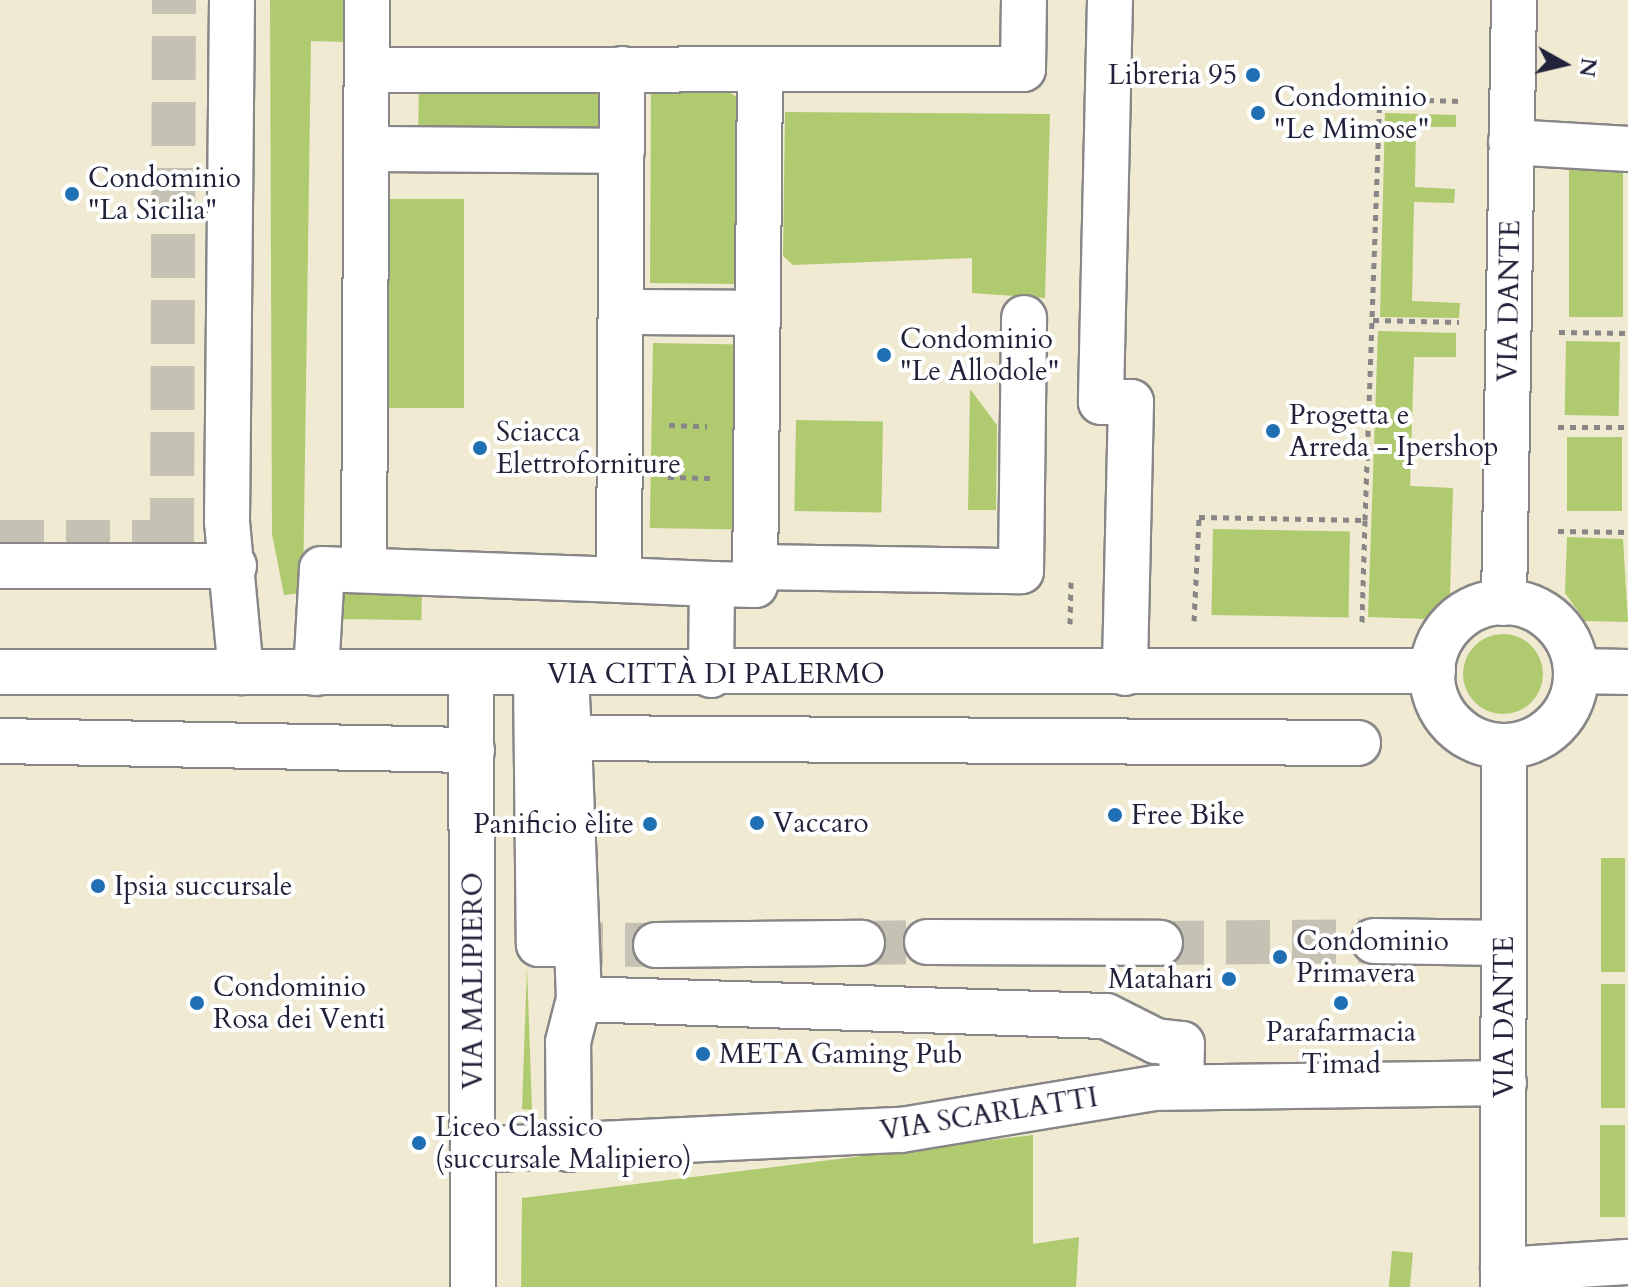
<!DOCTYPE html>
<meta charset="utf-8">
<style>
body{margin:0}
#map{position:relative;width:1628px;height:1287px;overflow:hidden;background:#efead1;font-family:Cardo,serif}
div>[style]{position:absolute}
.green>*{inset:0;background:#b0ca70;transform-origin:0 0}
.round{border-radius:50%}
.minor-tunnel>*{height:44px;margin-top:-22px;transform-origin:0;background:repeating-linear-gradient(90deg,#c6c2b3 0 44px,transparent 0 66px)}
.path>*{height:5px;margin-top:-2.5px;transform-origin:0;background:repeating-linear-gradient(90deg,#888686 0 6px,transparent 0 12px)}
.roads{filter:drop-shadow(2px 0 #888686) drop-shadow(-2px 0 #888686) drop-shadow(0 2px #888686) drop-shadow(0 -2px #888686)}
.minor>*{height:44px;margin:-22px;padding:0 22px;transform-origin:22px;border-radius:22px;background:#fff}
.major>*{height:44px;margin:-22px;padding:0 22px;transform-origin:22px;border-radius:22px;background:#fff}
.major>.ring{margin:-22px;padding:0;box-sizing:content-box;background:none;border:44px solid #fff;border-radius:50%}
.dots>*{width:22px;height:22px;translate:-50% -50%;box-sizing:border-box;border:4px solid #fff;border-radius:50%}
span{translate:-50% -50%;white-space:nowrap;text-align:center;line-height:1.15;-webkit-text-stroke:8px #fff;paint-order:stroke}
.poi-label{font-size:28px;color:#22223b}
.right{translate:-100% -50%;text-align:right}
.left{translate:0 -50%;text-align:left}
.street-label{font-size:28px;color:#22223b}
.north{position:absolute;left:1524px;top:24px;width:80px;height:80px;-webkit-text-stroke:6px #fff;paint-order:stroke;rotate:98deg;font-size:22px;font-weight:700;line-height:32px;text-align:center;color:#22223b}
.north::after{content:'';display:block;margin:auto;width:28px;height:36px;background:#22223b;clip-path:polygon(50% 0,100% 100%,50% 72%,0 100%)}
</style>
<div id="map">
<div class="green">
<i style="clip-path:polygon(270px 0,348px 0,345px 42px,311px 41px,303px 593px,284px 595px,272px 534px)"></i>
<i style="left:419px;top:81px;width:192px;height:47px;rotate:1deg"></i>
<i style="clip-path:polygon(722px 86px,740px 100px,739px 284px,650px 283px,651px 88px)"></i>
<i style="clip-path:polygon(785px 112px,1050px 114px,1045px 298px,972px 293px,972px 258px,793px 265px,783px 256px)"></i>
<i style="clip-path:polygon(1385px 113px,1456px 115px,1456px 127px,1416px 127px,1415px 187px,1455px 189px,1454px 203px,1414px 202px,1412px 301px,1460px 303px,1459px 318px,1380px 317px)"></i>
<i style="left:1569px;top:164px;width:54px;height:153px"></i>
<i style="left:389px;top:199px;width:75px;height:209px"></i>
<i style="clip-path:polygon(1378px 331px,1456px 333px,1456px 357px,1414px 357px,1410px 486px,1453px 488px,1450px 594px,1426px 619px,1368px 617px)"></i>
<i style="left:1566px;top:341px;width:54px;height:74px;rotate:1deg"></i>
<i style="left:653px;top:343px;width:89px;height:185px;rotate:1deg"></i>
<i style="clip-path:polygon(970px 389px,997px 425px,996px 510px,968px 510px)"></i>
<i style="left:796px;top:420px;width:87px;height:91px;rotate:1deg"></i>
<i style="left:1567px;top:437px;width:55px;height:74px"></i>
<i style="left:1213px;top:529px;width:137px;height:86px;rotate:1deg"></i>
<i style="clip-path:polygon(1567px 537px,1623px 539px,1628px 622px,1585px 621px,1565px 593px)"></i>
<i style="left:344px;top:587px;width:78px;height:32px;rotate:1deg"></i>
<i class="round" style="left:1463px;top:634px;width:80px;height:80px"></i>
<i style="left:1601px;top:858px;width:24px;height:114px"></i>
<i style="clip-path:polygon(527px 967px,532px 1110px,522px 1109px)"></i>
<i style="left:1601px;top:984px;width:24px;height:124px"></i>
<i style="left:1600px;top:1125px;width:25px;height:92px"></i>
<i style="clip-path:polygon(1033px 1135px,1033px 1244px,1079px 1237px,1076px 1287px,521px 1287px,522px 1198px)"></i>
<i style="left:1392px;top:1251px;width:21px;height:36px;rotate:5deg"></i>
</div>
<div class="minor-tunnel">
<i style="left:0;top:542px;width:172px"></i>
<i style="left:172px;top:542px;width:542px;rotate:-89.79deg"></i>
<i style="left:862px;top:943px;width:65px;rotate:-0.9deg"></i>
<i style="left:1160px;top:943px;width:214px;rotate:-0.5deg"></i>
<i style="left:559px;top:944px;width:97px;rotate:0.6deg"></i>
</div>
<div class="path">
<i style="left:1373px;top:320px;width:86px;rotate:1.3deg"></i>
<i style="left:1559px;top:332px;width:69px;rotate:0.8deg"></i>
<i style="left:669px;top:425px;width:38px;rotate:2deg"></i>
<i style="left:1558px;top:427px;width:70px"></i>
<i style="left:668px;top:477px;width:42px;rotate:1.4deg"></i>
<i style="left:1365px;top:520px;width:421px;rotate:-88deg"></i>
<i style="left:1380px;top:99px;width:84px;rotate:1.4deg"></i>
<i style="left:1558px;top:531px;width:70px;rotate:0.8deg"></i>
<i style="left:1194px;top:621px;width:104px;rotate:-87.2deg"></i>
<i style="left:1199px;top:517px;width:166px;rotate:1deg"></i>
<i style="left:1365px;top:520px;width:104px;rotate:91.7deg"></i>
<i style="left:1070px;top:624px;width:42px;rotate:-88.6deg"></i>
</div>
<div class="roads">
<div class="minor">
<i style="left:232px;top:0;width:522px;rotate:90.55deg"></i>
<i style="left:227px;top:522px;width:151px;rotate:84.7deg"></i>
<i style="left:1110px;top:0;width:402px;rotate:91.3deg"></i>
<i style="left:1101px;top:402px;width:30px"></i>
<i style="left:1131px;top:402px;width:271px;rotate:91.3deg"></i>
<i style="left:622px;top:69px;width:511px;rotate:90.34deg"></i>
<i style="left:619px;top:580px;width:93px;rotate:2.5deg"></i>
<i style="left:367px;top:70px;width:656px;rotate:-0.09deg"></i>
<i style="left:1023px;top:69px;width:69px;rotate:-89.2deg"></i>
<i style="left:1511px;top:142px;width:117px;rotate:3.4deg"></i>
<i style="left:366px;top:149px;width:256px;rotate:0.4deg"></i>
<i style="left:621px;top:312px;width:136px;rotate:0.4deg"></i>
<i style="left:0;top:566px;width:234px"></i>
<i style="left:756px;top:567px;width:265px;rotate:0.9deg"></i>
<i style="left:1021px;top:571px;width:253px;rotate:-89.3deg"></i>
<i style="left:364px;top:570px;width:570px;rotate:-89.7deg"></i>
<i style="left:1504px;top:603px;width:603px;rotate:-89.05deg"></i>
<i style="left:316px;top:673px;width:104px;rotate:-86.7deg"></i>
<i style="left:322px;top:569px;width:297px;rotate:2.1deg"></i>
<i style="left:471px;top:675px;width:612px;rotate:89.81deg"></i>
<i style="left:536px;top:675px;width:269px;rotate:89.4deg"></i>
<i style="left:539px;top:944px;width:20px"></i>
<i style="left:566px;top:675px;width:63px;rotate:87.3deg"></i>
<i style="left:569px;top:738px;width:789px;rotate:0.36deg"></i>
<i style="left:711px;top:675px;width:91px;rotate:-89.4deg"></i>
<i style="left:712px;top:584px;width:43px;rotate:1.3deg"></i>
<i style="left:755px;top:585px;width:516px;rotate:-89.44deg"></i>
<i style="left:569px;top:738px;width:261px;rotate:87.8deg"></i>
<i style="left:579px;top:999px;width:527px;rotate:1.85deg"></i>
<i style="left:1106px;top:1016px;width:56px;rotate:26.6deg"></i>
<i style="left:1156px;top:1041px;width:26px;rotate:7deg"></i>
<i style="left:1182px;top:1044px;width:43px;rotate:91.3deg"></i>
<i style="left:0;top:741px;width:472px;rotate:1.1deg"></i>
<i style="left:1374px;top:941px;width:129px;rotate:0.9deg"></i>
<i style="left:927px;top:942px;width:233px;rotate:0.2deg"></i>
<i style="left:656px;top:945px;width:206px;rotate:-0.6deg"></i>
<i style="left:569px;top:1149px;width:107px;rotate:-90.5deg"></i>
<i style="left:568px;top:1042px;width:44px;rotate:-75.7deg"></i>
<i style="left:473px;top:1150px;width:428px;rotate:-2.7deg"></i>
<i style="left:901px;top:1130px;width:256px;rotate:-9.4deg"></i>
<i style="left:1154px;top:1088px;width:350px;rotate:-0.8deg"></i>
<i style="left:1503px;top:1270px;width:125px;rotate:-3.7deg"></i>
<i style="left:1503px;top:1287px;width:541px;rotate:-89.89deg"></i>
</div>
<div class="major">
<i class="ring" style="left:1432px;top:602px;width:100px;height:100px"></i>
<i style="left:1576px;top:671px;width:52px;rotate:1.1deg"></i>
<i style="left:0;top:672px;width:1433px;rotate:-0.04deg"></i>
</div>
</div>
<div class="dots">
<i style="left:1253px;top:75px;background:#1f6fb2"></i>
<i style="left:1258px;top:113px;background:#1f6fb2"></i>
<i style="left:72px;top:194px;background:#1f6fb2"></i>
<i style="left:884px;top:355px;background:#1f6fb2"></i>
<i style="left:1273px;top:431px;background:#1f6fb2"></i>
<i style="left:480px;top:448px;background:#1f6fb2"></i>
<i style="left:1115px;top:815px;background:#1f6fb2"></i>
<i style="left:757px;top:823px;background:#1f6fb2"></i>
<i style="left:650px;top:824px;background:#1f6fb2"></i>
<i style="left:98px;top:886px;background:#1f6fb2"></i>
<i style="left:1280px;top:957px;background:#1f6fb2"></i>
<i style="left:1229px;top:979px;background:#1f6fb2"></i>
<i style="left:197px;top:1003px;background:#1f6fb2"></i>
<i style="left:1341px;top:1003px;background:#1f6fb2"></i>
<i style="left:703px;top:1054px;background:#1f6fb2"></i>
<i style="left:419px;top:1143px;background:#1f6fb2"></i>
</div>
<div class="poi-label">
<span class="right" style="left:1237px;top:75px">Libreria 95</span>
<span class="left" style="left:1274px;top:113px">Condominio<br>"Le Mimose"</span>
<span class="left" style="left:88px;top:194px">Condominio<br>"La Sicilia"</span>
<span class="left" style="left:900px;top:355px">Condominio<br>"Le Allodole"</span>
<span class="left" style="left:1289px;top:431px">Progetta e<br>Arreda - Ipershop</span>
<span class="left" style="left:496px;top:448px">Sciacca<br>Elettroforniture</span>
<span class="left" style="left:1131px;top:815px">Free Bike</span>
<span class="left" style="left:773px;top:823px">Vaccaro</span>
<span class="right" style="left:634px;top:824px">Panificio èlite</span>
<span class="left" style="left:114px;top:886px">Ipsia succursale</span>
<span class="left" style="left:1296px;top:957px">Condominio<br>Primavera</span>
<span class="right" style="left:1213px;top:979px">Matahari</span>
<span class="left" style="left:213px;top:1003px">Condominio<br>Rosa dei Venti</span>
<span style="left:1341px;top:1048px">Parafarmacia<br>Timad</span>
<span class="left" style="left:719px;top:1054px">META Gaming Pub</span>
<span class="left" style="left:435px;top:1143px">Liceo Classico<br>(succursale Malipiero)</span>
</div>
<div class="street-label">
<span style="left:1509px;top:301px;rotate:-89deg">VIA DANTE</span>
<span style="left:716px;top:674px">VIA CITTÀ DI PALERMO</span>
<span style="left:473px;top:981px;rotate:-90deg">VIA MALIPIERO</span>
<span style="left:1504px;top:1017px;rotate:-90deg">VIA DANTE</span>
<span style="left:989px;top:1114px;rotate:-9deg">VIA SCARLATTI</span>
</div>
<div class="north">N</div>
</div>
